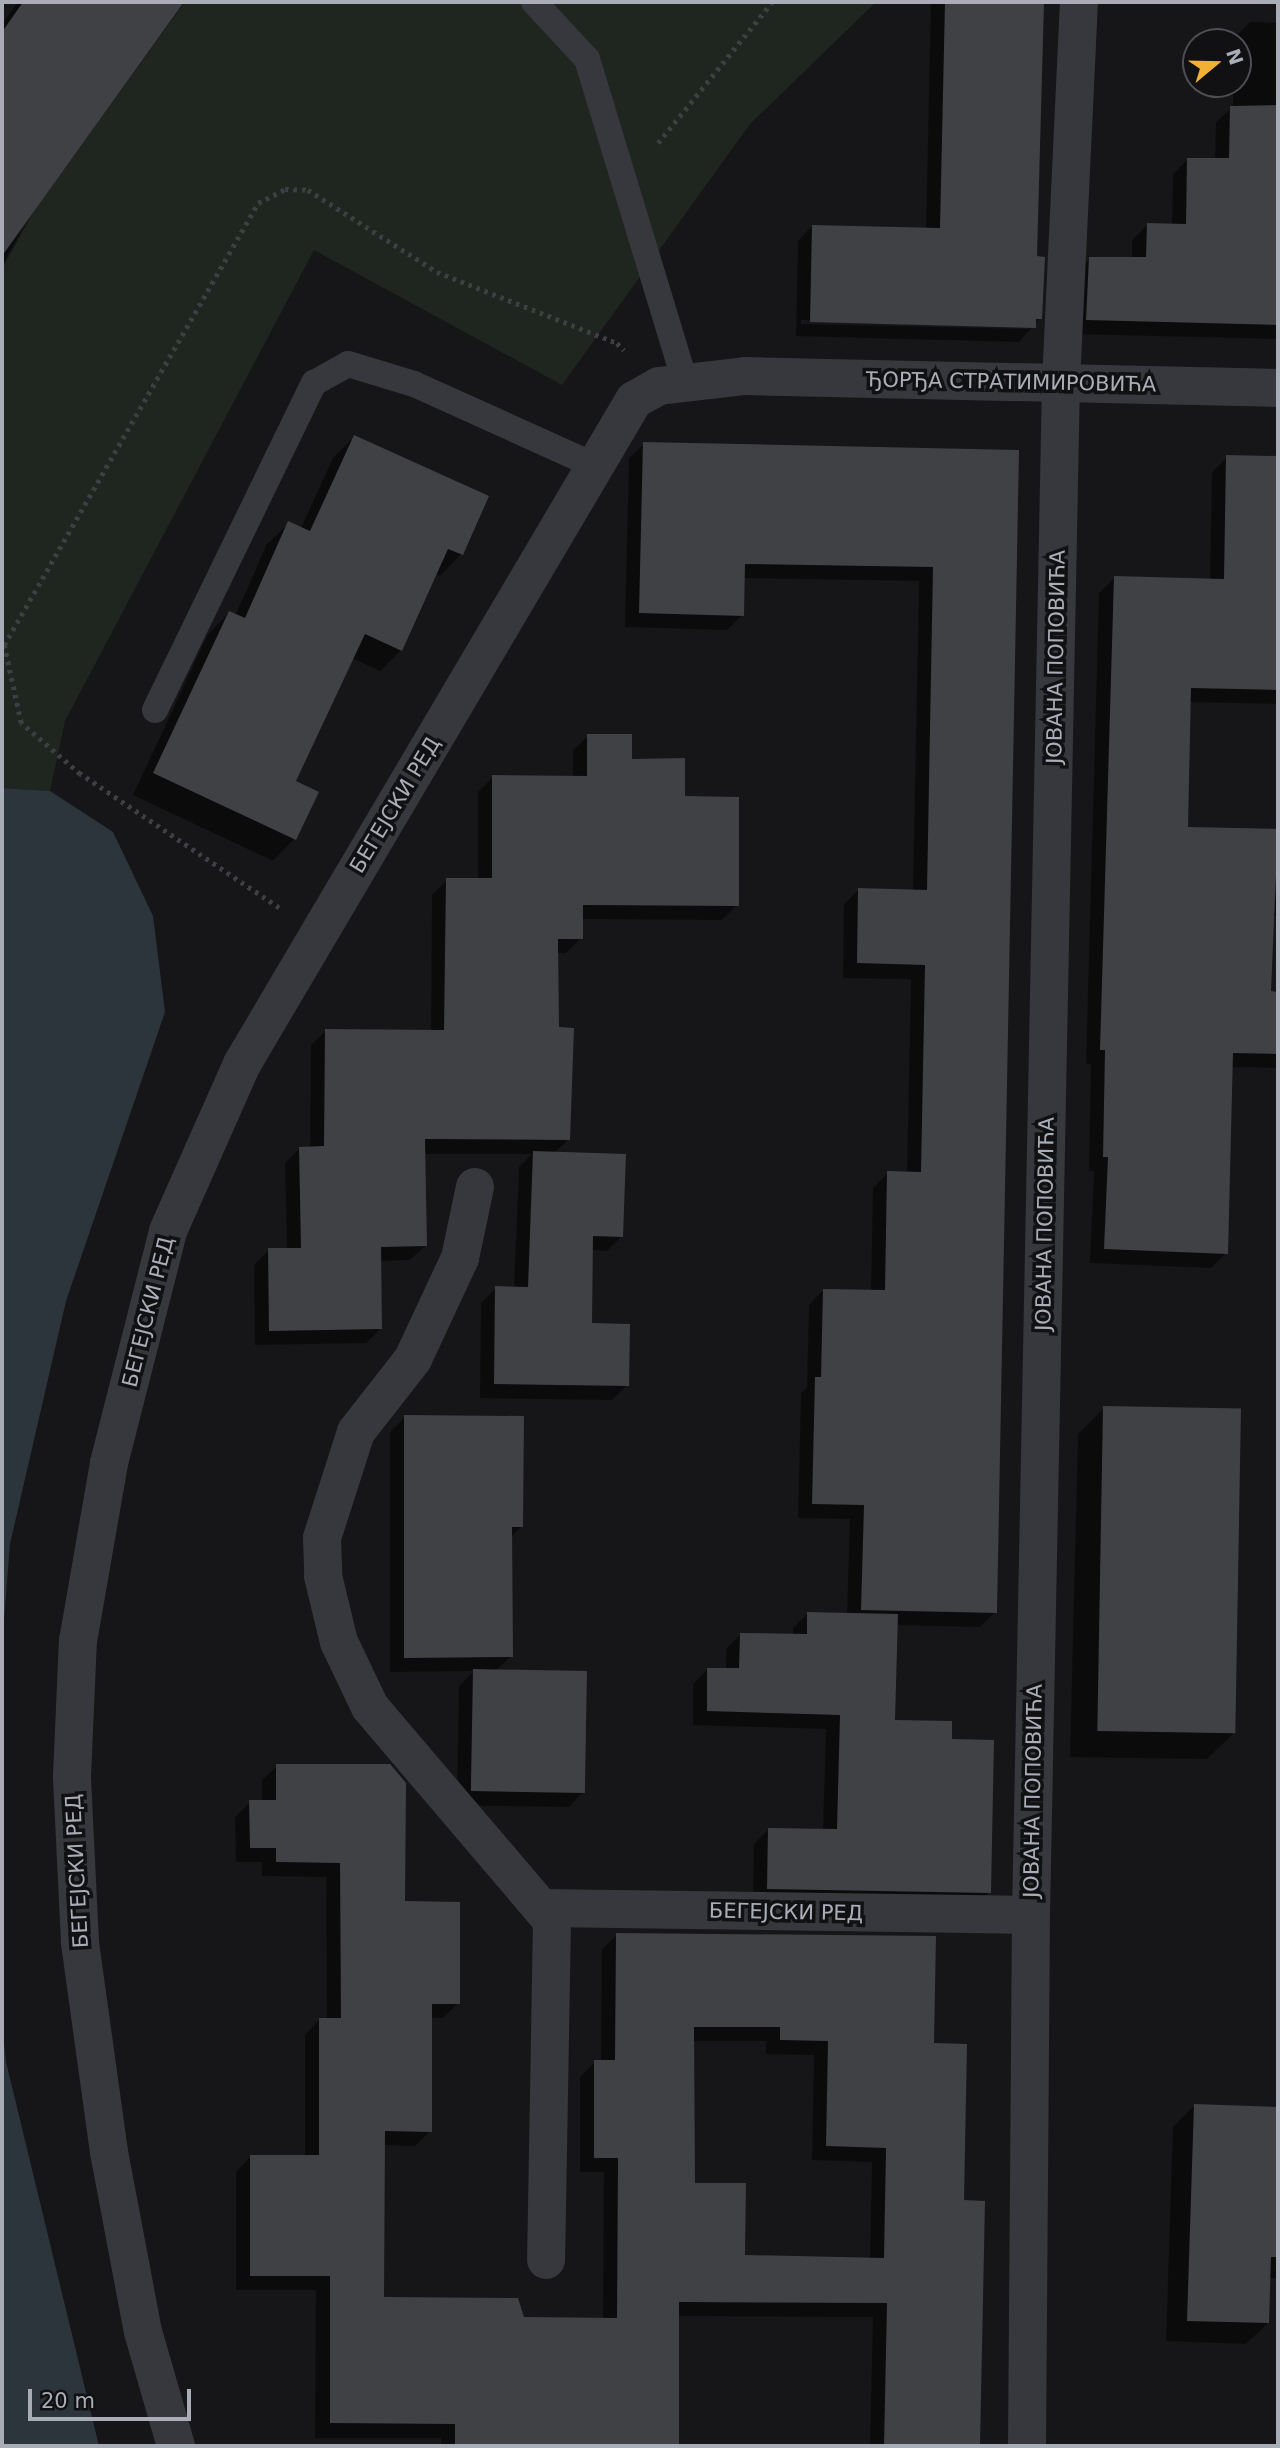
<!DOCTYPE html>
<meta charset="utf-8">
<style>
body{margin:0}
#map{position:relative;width:1280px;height:2448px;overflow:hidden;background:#161618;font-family:"DejaVu Sans",sans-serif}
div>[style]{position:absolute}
.green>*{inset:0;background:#1e261f}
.water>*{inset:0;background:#2c353c}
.shadow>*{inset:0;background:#0007}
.building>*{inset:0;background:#404145;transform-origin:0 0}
.path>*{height:4.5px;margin-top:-2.25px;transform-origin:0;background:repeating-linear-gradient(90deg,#3d3f44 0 3.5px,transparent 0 8.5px)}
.service>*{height:26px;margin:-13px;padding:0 13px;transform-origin:13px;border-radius:13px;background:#37383d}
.minor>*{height:38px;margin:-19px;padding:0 19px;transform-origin:19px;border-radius:19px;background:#37383d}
span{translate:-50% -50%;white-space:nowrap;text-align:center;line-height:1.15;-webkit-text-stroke:7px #111113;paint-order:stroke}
.street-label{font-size:21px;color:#a8adb8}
.frame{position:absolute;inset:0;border:4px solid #a8adb8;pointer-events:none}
.north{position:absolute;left:1182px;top:28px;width:70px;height:70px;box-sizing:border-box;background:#111113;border:2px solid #4d4f55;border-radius:50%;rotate:71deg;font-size:19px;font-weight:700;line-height:28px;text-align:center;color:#a8adb8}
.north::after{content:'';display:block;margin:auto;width:24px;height:32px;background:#f2b134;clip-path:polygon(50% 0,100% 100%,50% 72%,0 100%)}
.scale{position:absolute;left:28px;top:2389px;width:163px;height:32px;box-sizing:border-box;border:4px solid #a8adb8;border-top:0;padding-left:9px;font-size:21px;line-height:24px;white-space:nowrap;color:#a8adb8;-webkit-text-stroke:5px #111113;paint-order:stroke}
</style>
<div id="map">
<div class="green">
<i style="clip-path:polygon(185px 2px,876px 2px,750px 124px,562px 385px,314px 250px,65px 721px,50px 791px,2px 788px,2px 269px,34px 211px)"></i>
</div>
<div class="water">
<i style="clip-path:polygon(2px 788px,50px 791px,113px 832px,153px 916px,165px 1012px,66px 1301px,10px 1544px,2px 1645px)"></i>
<i style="clip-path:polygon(2px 2024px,6px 2062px,99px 2446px,2px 2446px)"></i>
</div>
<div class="shadow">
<i style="clip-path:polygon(18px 2px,169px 2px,177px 8px,32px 211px,2px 266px,2px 24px)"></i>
<i style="clip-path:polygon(evenodd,931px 2px,1042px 2px,1035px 258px,1040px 318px,1019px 342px,796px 336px,798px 241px,812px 226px,926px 229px,931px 2px,801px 320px,1028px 326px,1028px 329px,801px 324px,801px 320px)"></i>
<i style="clip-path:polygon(1250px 22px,1278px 23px,1278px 339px,1072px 334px,1075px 273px,1090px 259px,1132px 259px,1132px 240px,1147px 225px,1172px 225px,1173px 174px,1188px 159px,1215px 160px,1216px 122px,1233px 107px,1233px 84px,1238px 84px,1235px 37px)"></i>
<i style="clip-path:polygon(354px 437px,487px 497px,461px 554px,440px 576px,435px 574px,401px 650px,380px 671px,352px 658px,294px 782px,317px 793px,294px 839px,273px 861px,133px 795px,208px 634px,229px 613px,235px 616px,267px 544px,289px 523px,301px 528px,333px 458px)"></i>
<i style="clip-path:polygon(644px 444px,1017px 452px,995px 1612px,980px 1627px,896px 1625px,894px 1722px,950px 1740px,989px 1892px,975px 1907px,753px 1903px,754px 1844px,769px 1829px,823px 1831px,826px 1729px,693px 1725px,693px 1684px,708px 1669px,726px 1670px,726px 1649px,741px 1634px,793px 1635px,793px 1628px,808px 1613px,847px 1614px,850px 1519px,798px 1518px,801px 1393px,807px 1387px,809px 1305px,823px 1290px,871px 1291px,873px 1188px,888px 1173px,907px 1173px,911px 979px,843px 978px,844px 905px,858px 890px,913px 891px,919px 581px,743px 578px,742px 615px,727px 630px,625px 627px,629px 458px)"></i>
<i style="clip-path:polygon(1227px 457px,1278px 458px,1278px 704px,1189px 702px,1186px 829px,1278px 830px,1278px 916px,1271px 916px,1269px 993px,1278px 993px,1278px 1068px,1231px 1067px,1226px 1253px,1211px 1268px,1090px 1263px,1094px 1171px,1089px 1171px,1091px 1064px,1086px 1064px,1099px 593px,1114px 578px,1210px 580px,1212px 472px)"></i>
<i style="clip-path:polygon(588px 736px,683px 798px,737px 905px,722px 920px,581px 919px,581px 938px,566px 953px,557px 953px,557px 1029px,568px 1140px,554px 1153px,622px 1236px,607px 1251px,591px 1250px,591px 1325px,627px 1385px,612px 1400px,480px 1398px,481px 1303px,496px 1288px,514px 1288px,519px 1167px,532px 1154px,424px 1154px,425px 1246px,410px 1260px,379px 1261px,380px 1329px,366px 1343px,255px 1345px,254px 1265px,269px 1250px,287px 1250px,285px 1163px,300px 1148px,310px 1148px,311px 1045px,326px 1031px,431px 1032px,432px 895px,447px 880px,478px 880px,478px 792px,493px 777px,573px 778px,573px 750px)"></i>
<i style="clip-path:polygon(1104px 1408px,1234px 1733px,1207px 1759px,1070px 1757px,1078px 1434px)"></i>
<i style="clip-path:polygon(405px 1417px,522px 1526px,511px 1537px,511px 1656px,496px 1671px,583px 1792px,569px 1807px,457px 1805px,459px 1686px,474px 1671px,390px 1672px,390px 1432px)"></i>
<i style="clip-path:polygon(evenodd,277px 1766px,404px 1903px,458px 2003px,443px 2018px,430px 2018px,430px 2131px,415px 2146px,384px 2145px,383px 2299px,523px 2319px,603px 2319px,604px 2172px,580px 2172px,580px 2077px,595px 2062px,601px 2062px,602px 1949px,617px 1935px,932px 2045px,963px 2202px,983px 2202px,978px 2446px,870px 2446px,873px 2317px,677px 2316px,677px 2446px,441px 2446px,441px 2438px,315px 2438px,316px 2290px,236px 2290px,236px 2172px,250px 2157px,305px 2157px,305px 2035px,319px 2020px,327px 2020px,326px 1877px,262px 1876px,262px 1862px,236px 1862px,235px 1817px,250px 1802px,262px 1802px,262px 1780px,277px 1766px,693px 2041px,766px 2041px,766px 2054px,814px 2055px,812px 2160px,872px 2162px,870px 2259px,743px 2257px,693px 2185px,693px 2041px)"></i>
<i style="clip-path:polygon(1194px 2106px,1278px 2169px,1278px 2278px,1269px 2278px,1268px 2323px,1246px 2344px,1166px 2341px,1173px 2127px)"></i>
</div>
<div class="building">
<i style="clip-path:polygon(23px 2px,184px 2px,2px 256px,2px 32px)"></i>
<i style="clip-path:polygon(945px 2px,1044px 2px,1037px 256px,1045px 257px,1042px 319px,1036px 319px,1036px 328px,810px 322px,812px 225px,940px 228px)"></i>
<i style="clip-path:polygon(1278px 105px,1278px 325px,1086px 320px,1089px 257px,1146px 257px,1147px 223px,1186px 224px,1187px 158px,1229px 158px,1230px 106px)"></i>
<i style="clip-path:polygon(354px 435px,489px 496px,463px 555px,448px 549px,402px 651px,365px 634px,296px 781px,319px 792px,296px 840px,153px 773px,229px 611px,245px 618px,288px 521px,310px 531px)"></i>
<i style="clip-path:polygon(643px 442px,1019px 450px,997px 1613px,861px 1610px,864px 1505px,812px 1504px,815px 1377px,821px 1377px,823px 1289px,885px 1290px,887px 1171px,921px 1172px,925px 965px,857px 963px,858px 888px,927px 890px,933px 567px,745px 564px,744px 616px,639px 613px)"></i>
<i style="clip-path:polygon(1226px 455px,1278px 456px,1278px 690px,1191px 688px,1188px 827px,1278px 829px,1271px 991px,1278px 992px,1278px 1054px,1233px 1053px,1228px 1254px,1104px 1249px,1108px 1157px,1103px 1157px,1105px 1050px,1100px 1050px,1114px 576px,1224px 579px)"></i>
<i style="clip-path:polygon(587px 734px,632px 734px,632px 759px,685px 758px,685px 796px,739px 797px,739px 906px,583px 905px,583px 939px,558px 939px,559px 1027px,574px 1028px,570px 1140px,425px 1139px,427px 1246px,381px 1247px,382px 1329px,269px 1331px,268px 1248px,301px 1248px,299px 1147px,324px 1146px,325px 1029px,444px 1030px,446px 878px,492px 878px,492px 775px,587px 776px)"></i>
<i style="clip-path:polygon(533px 1151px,626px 1154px,623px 1237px,593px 1236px,592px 1323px,630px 1324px,629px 1386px,494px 1384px,495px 1286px,528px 1287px)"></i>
<i style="left:1103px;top:1406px;width:138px;height:325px;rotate:1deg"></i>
<i style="clip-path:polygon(404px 1415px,524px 1416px,523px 1527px,512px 1527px,513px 1657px,404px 1658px)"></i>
<i style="clip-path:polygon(807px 1612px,898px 1614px,895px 1720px,952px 1721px,952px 1739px,994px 1740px,991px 1893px,767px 1889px,768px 1828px,837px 1829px,840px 1715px,707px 1711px,707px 1668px,739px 1668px,740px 1633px,807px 1634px)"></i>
<i style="left:473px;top:1669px;width:114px;height:122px;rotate:1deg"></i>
<i style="clip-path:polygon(evenodd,276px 1764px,390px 1764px,406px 1783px,405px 1901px,460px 1902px,460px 2004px,432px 2004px,432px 2132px,385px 2131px,384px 2297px,518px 2298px,524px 2317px,617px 2318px,618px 2158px,594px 2158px,594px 2060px,615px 2060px,616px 1933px,936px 1936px,934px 2043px,967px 2044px,964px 2200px,985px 2201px,980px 2446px,884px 2446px,887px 2303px,679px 2302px,679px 2446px,455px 2446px,455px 2424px,330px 2423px,330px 2276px,250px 2276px,250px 2155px,319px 2155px,319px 2018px,341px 2018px,340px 1863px,276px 1862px,276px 1848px,250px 1848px,249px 1800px,276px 1800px,276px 1764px,694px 2027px,780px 2027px,780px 2040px,828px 2041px,826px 2146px,886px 2148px,884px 2258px,745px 2255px,746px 2183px,695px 2183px,694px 2027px)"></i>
<i style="clip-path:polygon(1194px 2104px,1277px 2107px,1278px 2257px,1271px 2257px,1269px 2323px,1187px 2321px)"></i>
</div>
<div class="path">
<i style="left:658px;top:143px;width:181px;rotate:-51deg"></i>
<i style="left:279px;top:908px;width:240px;rotate:-146deg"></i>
<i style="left:80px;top:774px;width:78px;rotate:-139.2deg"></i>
<i style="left:21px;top:723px;width:80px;rotate:-102.3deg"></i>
<i style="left:4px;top:645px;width:510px;rotate:-60.12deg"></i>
<i style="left:258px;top:203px;width:30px;rotate:-27deg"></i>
<i style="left:285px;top:189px;width:23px;rotate:2deg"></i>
<i style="left:308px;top:190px;width:153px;rotate:32.4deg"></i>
<i style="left:437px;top:272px;width:193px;rotate:21.5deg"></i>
<i style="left:617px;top:343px;width:10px;rotate:45deg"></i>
</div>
<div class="service">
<i style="left:534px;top:2px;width:78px;rotate:47.1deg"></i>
<i style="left:587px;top:59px;width:337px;rotate:73.1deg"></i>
<i style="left:155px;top:710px;width:364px;rotate:-64.1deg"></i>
<i style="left:314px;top:383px;width:39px;rotate:-29deg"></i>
<i style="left:348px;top:364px;width:69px;rotate:16.9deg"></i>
<i style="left:414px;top:384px;width:200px;rotate:24.3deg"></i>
</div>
<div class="minor">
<i style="left:475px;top:1187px;width:73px;rotate:101.9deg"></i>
<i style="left:460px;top:1258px;width:111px;rotate:115deg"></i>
<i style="left:413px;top:1359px;width:93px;rotate:128deg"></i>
<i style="left:356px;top:1432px;width:111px;rotate:107.8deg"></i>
<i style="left:322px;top:1538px;width:38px;rotate:88deg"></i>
<i style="left:323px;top:1576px;width:68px;rotate:76.4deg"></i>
<i style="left:339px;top:1642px;width:72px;rotate:64.5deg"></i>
<i style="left:370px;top:1707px;width:281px;rotate:49.6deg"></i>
<i style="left:552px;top:1921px;width:339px;rotate:91deg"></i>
<i style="left:541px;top:1908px;width:490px;rotate:0.8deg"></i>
<i style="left:176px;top:2446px;width:119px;rotate:-106.1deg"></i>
<i style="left:143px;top:2332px;width:183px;rotate:-100.7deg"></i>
<i style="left:109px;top:2152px;width:212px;rotate:-97.9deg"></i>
<i style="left:80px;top:1942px;width:166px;rotate:-92.8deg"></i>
<i style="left:72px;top:1776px;width:135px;rotate:-87.5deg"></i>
<i style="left:78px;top:1641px;width:181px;rotate:-80.1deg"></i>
<i style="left:109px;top:1463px;width:239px;rotate:-75.7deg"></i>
<i style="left:168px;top:1231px;width:183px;rotate:-66.1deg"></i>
<i style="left:242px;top:1064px;width:771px;rotate:-59.44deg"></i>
<i style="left:634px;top:400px;width:29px;rotate:-29deg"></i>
<i style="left:659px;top:386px;width:87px;rotate:-6.6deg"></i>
<i style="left:745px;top:376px;width:533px;rotate:1.29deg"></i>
<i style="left:1027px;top:2446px;width:531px;rotate:-89.57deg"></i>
<i style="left:1031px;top:1915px;width:1532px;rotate:-88.88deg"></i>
<i style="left:1061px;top:383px;width:381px;rotate:-87.3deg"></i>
</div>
<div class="street-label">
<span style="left:1011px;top:382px;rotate:1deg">ЂОРЂА СТРАТИМИРОВИЋА</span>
<span style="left:1056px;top:657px;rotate:-89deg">ЈОВАНА ПОПОВИЋА</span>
<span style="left:395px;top:805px;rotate:-59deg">БЕГЕЈСКИ РЕД</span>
<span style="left:1045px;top:1224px;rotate:-89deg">ЈОВАНА ПОПОВИЋА</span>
<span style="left:148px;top:1312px;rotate:-76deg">БЕГЕЈСКИ РЕД</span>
<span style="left:1033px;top:1791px;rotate:-89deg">ЈОВАНА ПОПОВИЋА</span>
<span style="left:77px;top:1871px;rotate:-93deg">БЕГЕЈСКИ РЕД</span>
<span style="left:786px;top:1912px;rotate:1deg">БЕГЕЈСКИ РЕД</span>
</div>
<div class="frame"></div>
<div class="north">N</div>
<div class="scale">20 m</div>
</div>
